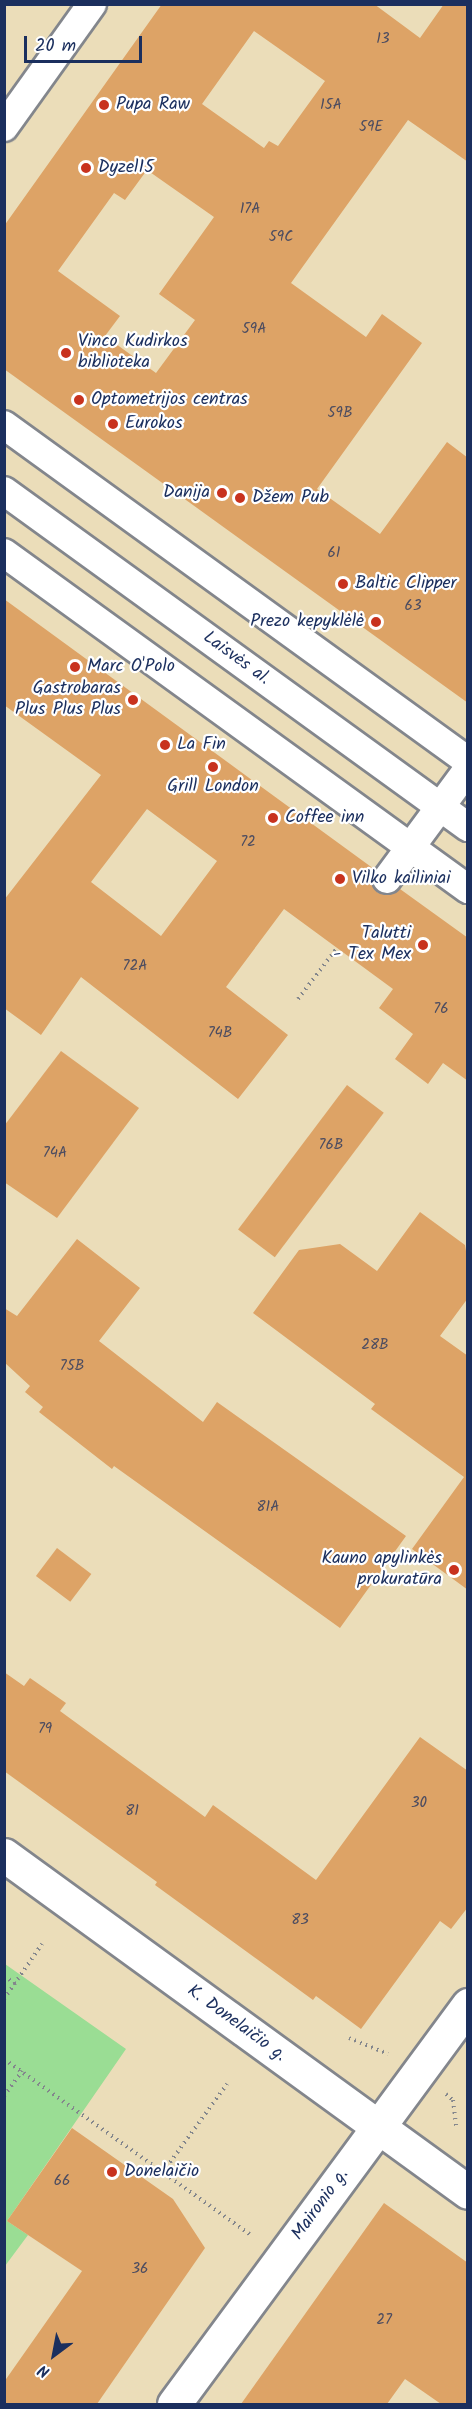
<!DOCTYPE html>
<meta charset="utf-8">
<style>
body{margin:0}
#map{position:relative;width:472px;height:2409px;overflow:hidden;background:#ebddb9;font-family:Kalam,sans-serif}
div>[style]{position:absolute}
.green>*{inset:0;background:#9add94}
.building>*{inset:0;background:#dda366;transform-origin:0 0}
.path>*{height:4px;margin-top:-2px;transform-origin:0;background:repeating-linear-gradient(90deg,#83868c 0 1.5px,transparent 0 6px)}
.roads{filter:drop-shadow(2px 0 #83868c) drop-shadow(-2px 0 #83868c) drop-shadow(0 2px #83868c) drop-shadow(0 -2px #83868c)}
.pedestrian>*{height:28px;margin:-14px;padding:0 14px;transform-origin:14px;border-radius:14px;background:#fff}
.minor>*{height:33px;margin:-16.5px;padding:0 16.5px;transform-origin:16.5px;border-radius:16.5px;background:#fff}
.tertiary>*{height:33px;margin:-16.5px;padding:0 16.5px;transform-origin:16.5px;border-radius:16.5px;background:#fff}
.dots>*{width:16px;height:16px;translate:-50% -50%;box-sizing:border-box;border:3px solid #fff;border-radius:50%}
span{translate:-50% -50%;white-space:nowrap;text-align:center;line-height:1.15;-webkit-text-stroke:4.5px #fff;paint-order:stroke}
.number-label{font-size:15px;color:#4c4c60}
.number-label span{-webkit-text-stroke-width:0}
.poi-label{font-size:18px;color:#1b2f5e}
.left{translate:0 -50%;text-align:left}
.right{translate:-100% -50%;text-align:right}
.street-label{font-size:18px;color:#1b2f5e}
.frame{position:absolute;inset:0;border:6px solid #1b2f5e;pointer-events:none}
.north{position:absolute;left:24px;top:2325px;width:60px;height:60px;-webkit-text-stroke:4px #fff;paint-order:stroke;rotate:212deg;font-size:16px;font-weight:700;line-height:24px;text-align:center;color:#1b2f5e}
.north::after{content:'';display:block;margin:auto;width:21px;height:27px;background:#1b2f5e;clip-path:polygon(50% 0,100% 100%,50% 72%,0 100%)}
.scale{position:absolute;left:24px;top:36px;width:118px;height:27px;box-sizing:border-box;border:3px solid #1b2f5e;border-top:0;padding-left:8px;font-size:18px;line-height:21px;white-space:nowrap;color:#1b2f5e;-webkit-text-stroke:4px #fff;paint-order:stroke}
</style>
<div id="map">
<div class="green">
<i style="clip-path:polygon(5px 1964px,126px 2049px,7px 2221px,28px 2235px,5px 2266px)"></i>
</div>
<div class="building">
<i style="clip-path:polygon(evenodd,162px 4px,374px 4px,420px 38px,444px 4px,468px 4px,468px 162px,408px 120px,291px 283px,366px 337px,382px 314px,422px 343px,317px 489px,380px 534px,447px 442px,468px 458px,468px 703px,4px 369px,4px 226px,162px 4px,254px 31px,325px 81px,278px 146px,269px 141px,264px 148px,202px 104px,254px 31px,162px 4px,147px 170px,214px 217px,159px 294px,195px 320px,156px 373px,105px 336px,120px 316px,58px 271px,114px 193px,125px 200px,147px 170px)"></i>
<i style="clip-path:polygon(evenodd,4px 599px,374px 869px,372px 885px,378px 893px,393px 894px,400px 889px,468px 938px,468px 1081px,443px 1063px,428px 1084px,395px 1059px,413px 1034px,379px 1008px,393px 989px,284px 909px,226px 987px,288px 1035px,238px 1099px,81px 977px,41px 1035px,4px 1008px,4px 900px,101px 775px,4px 705px,4px 599px,147px 809px,217px 861px,161px 936px,91px 882px,147px 809px)"></i>
<i style="clip-path:polygon(61px 1051px,139px 1108px,57px 1218px,4px 1182px,4px 1126px)"></i>
<i style="left:347px;top:1085px;width:46px;height:181px;rotate:37deg"></i>
<i style="clip-path:polygon(420px 1212px,465px 1245px,468px 1263px,468px 1298px,440px 1336px,468px 1356px,468px 1590px,412px 1549px,464px 1477px,371px 1409px,375px 1404px,253px 1313px,299px 1250px,340px 1244px,377px 1271px)"></i>
<i style="clip-path:polygon(77px 1239px,140px 1288px,99px 1341px,203px 1422px,217px 1402px,406px 1536px,340px 1628px,114px 1466px,112px 1469px,39px 1412px,43px 1407px,25px 1392px,30px 1386px,4px 1362px,4px 1308px,17px 1316px)"></i>
<i style="left:57px;top:1548px;width:43px;height:35px;rotate:37deg"></i>
<i style="clip-path:polygon(4px 1672px,24px 1686px,30px 1678px,66px 1703px,60px 1711px,205px 1817px,213px 1805px,316px 1880px,420px 1737px,468px 1771px,468px 1907px,451px 1929px,440px 1921px,361px 2029px,316px 1996px,313px 2000px,155px 1885px,157px 1882px,4px 1771px)"></i>
<i style="clip-path:polygon(72px 2128px,173px 2199px,205px 2248px,97px 2404px,4px 2404px,4px 2382px,82px 2271px,7px 2221px)"></i>
<i style="clip-path:polygon(384px 2203px,468px 2263px,468px 2404px,441px 2404px,405px 2379px,387px 2404px,241px 2404px)"></i>
</div>
<div class="path">
<i style="left:298px;top:999px;width:64px;rotate:-52.6deg"></i>
<i style="left:4px;top:1976px;width:14px;rotate:34deg"></i>
<i style="left:4px;top:1999px;width:67px;rotate:-55.4deg"></i>
<i style="left:349px;top:2038px;width:42px;rotate:22.3deg"></i>
<i style="left:4px;top:2059px;width:305px;rotate:35.5deg"></i>
<i style="left:446px;top:2094px;width:9px;rotate:41deg"></i>
<i style="left:453px;top:2100px;width:26px;rotate:83deg"></i>
<i style="left:4px;top:2096px;width:31px;rotate:-54deg"></i>
<i style="left:163px;top:2172px;width:109px;rotate:-54deg"></i>
</div>
<div class="roads">
<div class="pedestrian">
<i style="left:4px;top:127px;width:151px;rotate:-54.4deg"></i>
<i style="left:4px;top:425px;width:573px;rotate:35.91deg"></i>
<i style="left:4px;top:491px;width:573px;rotate:35.91deg"></i>
<i style="left:4px;top:553px;width:573px;rotate:35.91deg"></i>
<i style="left:387px;top:879px;width:137px;rotate:-53.6deg"></i>
</div>
<div class="minor">
<i style="left:174px;top:2404px;width:496px;rotate:-53.6deg"></i>
</div>
<div class="tertiary">
<i style="left:4px;top:1855px;width:573px;rotate:35.99deg"></i>
</div>
</div>
<div class="dots">
<i style="left:104px;top:105px;background:#c8321e"></i>
<i style="left:86px;top:168px;background:#c8321e"></i>
<i style="left:66px;top:353px;background:#c8321e"></i>
<i style="left:79px;top:400px;background:#c8321e"></i>
<i style="left:113px;top:424px;background:#c8321e"></i>
<i style="left:222px;top:493px;background:#c8321e"></i>
<i style="left:240px;top:498px;background:#c8321e"></i>
<i style="left:343px;top:584px;background:#c8321e"></i>
<i style="left:376px;top:622px;background:#c8321e"></i>
<i style="left:75px;top:667px;background:#c8321e"></i>
<i style="left:133px;top:700px;background:#c8321e"></i>
<i style="left:165px;top:745px;background:#c8321e"></i>
<i style="left:213px;top:767px;background:#c8321e"></i>
<i style="left:273px;top:818px;background:#c8321e"></i>
<i style="left:340px;top:879px;background:#c8321e"></i>
<i style="left:423px;top:945px;background:#c8321e"></i>
<i style="left:454px;top:1570px;background:#c8321e"></i>
<i style="left:112px;top:2172px;background:#c8321e"></i>
</div>
<div class="number-label">
<span style="left:383px;top:40px">13</span>
<span style="left:331px;top:106px">15A</span>
<span style="left:371px;top:128px">59E</span>
<span style="left:250px;top:210px">17A</span>
<span style="left:281px;top:238px">59C</span>
<span style="left:254px;top:330px">59A</span>
<span style="left:340px;top:414px">59B</span>
<span style="left:334px;top:554px">61</span>
<span style="left:413px;top:607px">63</span>
<span style="left:248px;top:843px">72</span>
<span style="left:135px;top:967px">72A</span>
<span style="left:441px;top:1010px">76</span>
<span style="left:220px;top:1034px">74B</span>
<span style="left:331px;top:1146px">76B</span>
<span style="left:55px;top:1154px">74A</span>
<span style="left:375px;top:1346px">28B</span>
<span style="left:72px;top:1367px">75B</span>
<span style="left:268px;top:1508px">81A</span>
<span style="left:45px;top:1730px">79</span>
<span style="left:419px;top:1804px">30</span>
<span style="left:132px;top:1812px">81</span>
<span style="left:300px;top:1921px">83</span>
<span style="left:62px;top:2182px">66</span>
<span style="left:140px;top:2270px">36</span>
<span style="left:384px;top:2321px">27</span>
</div>
<div class="poi-label">
<span class="left" style="left:116px;top:105px">Pupa Raw</span>
<span class="left" style="left:98px;top:168px">Dyzel15</span>
<span class="left" style="left:78px;top:353px">Vinco Kudirkos<br>biblioteka</span>
<span class="left" style="left:91px;top:400px">Optometrijos centras</span>
<span class="left" style="left:125px;top:424px">Eurokos</span>
<span class="right" style="left:210px;top:493px">Danija</span>
<span class="left" style="left:252px;top:498px">Džem Pub</span>
<span class="left" style="left:355px;top:584px">Baltic Clipper</span>
<span class="right" style="left:364px;top:622px">Prezo kepyklėlė</span>
<span class="left" style="left:87px;top:667px">Marc O'Polo</span>
<span class="right" style="left:121px;top:700px">Gastrobaras<br>Plus Plus Plus</span>
<span class="left" style="left:177px;top:745px">La Fin</span>
<span style="left:213px;top:787px">Grill London</span>
<span class="left" style="left:285px;top:818px">Coffee inn</span>
<span class="left" style="left:352px;top:879px">Vilko kailiniai</span>
<span class="right" style="left:411px;top:945px">Talutti<br>- Tex Mex</span>
<span class="right" style="left:442px;top:1570px">Kauno apylinkės<br>prokuratūra</span>
<span class="left" style="left:124px;top:2172px">Donelaičio</span>
</div>
<div class="street-label">
<span style="left:236px;top:659px;rotate:36deg">Laisvės al.</span>
<span style="left:236px;top:2024px;rotate:36deg">K. Donelaičio g.</span>
<span style="left:321px;top:2205px;rotate:-54deg">Maironio g.</span>
</div>
<div class="frame"></div>
<div class="north">N</div>
<div class="scale">20 m</div>
</div>
